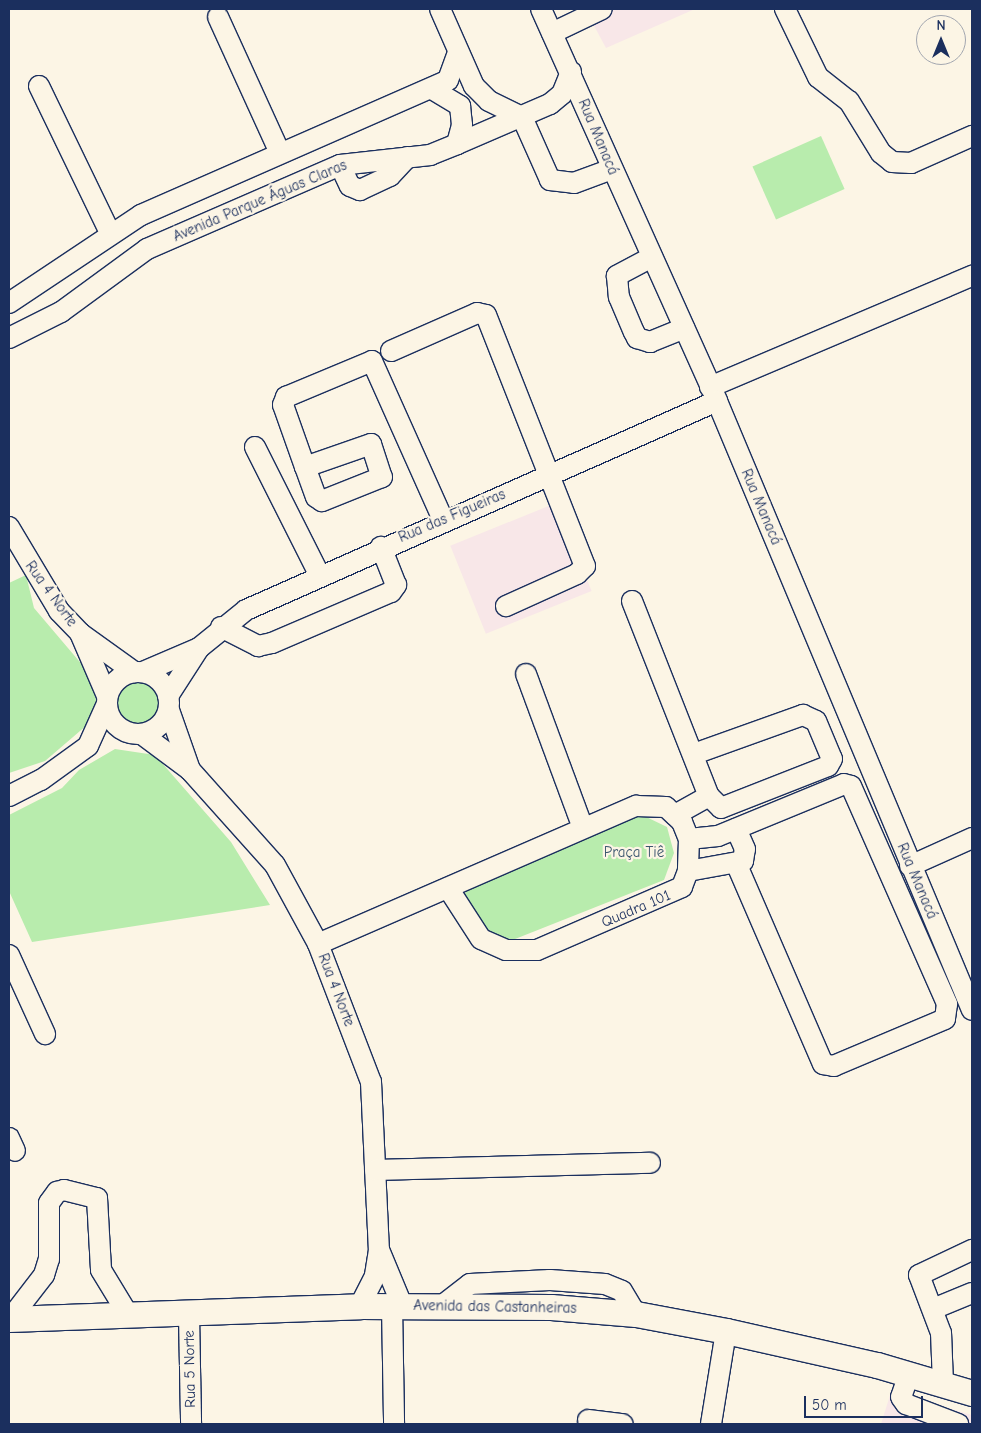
<!DOCTYPE html>
<meta charset="utf-8">
<style>
body{margin:0}
#map{position:relative;width:981px;height:1433px;overflow:hidden;background:#fcf5e5;font-family:"Comic Neue",sans-serif}
div>[style]{position:absolute}
.built>*{inset:0;background:#f8e7e8;transform-origin:0 0}
.green>*{inset:0;background:#b8ecad;transform-origin:0 0}
.round{border-radius:50%}
.roads{filter:drop-shadow(1px 0 #1b2f5e) drop-shadow(-1px 0 #1b2f5e) drop-shadow(0 1px #1b2f5e) drop-shadow(0 -1px #1b2f5e)}
.minor>*{height:20px;margin:-10px;padding:0 10px;transform-origin:10px;border-radius:10px;background:#fcf5e5}
.minor>.ring{margin:-10px;padding:0;box-sizing:content-box;background:none;border:20px solid #fcf5e5;border-radius:50%}
.major>*{height:25px;margin:-12.5px;padding:0 12.5px;transform-origin:12.5px;border-radius:12.5px;background:#fcf5e5}
span{translate:-50% -50%;white-space:nowrap;text-align:center;line-height:1.15;-webkit-text-stroke:4.5px #fcf5e5;paint-order:stroke}
.street-label{font-size:15px;color:#1b2f5e}
.park-label{font-size:15px;color:#3a556e}
.frame{position:absolute;inset:0;border:10px solid #1b2f5e;pointer-events:none}
.north{position:absolute;left:916px;top:15px;width:50px;height:50px;box-sizing:border-box;background:#fcf5e5;border:1px solid #a2a6af;border-radius:50%;rotate:0deg;font-size:14px;font-weight:700;line-height:20px;text-align:center;color:#1b2f5e}
.north::after{content:'';display:block;margin:auto;width:18px;height:22px;background:#1b2f5e;clip-path:polygon(50% 0,100% 100%,50% 72%,0 100%)}
.scale{position:absolute;left:804px;top:1396px;width:119px;height:22px;box-sizing:border-box;border:2px solid #1b2f5e;border-top:0;padding-left:6px;font-size:15px;line-height:18px;white-space:nowrap;color:#1b2f5e;-webkit-text-stroke:4px #fcf5e5;paint-order:stroke}
</style>
<div id="map">
<div class="built">
<i style="clip-path:polygon(585px 9px,695px 9px,606px 48px)"></i>
<i style="left:556px;top:503px;width:95px;height:114px;rotate:68deg"></i>
<i style="clip-path:polygon(891px 1392px,972px 1415px,972px 1424px,881px 1424px)"></i>
</div>
<div class="green">
<i style="left:821px;top:136px;width:58px;height:75px;rotate:66deg"></i>
<i style="clip-path:polygon(26px 575px,34px 608px,90px 674px,97px 703px,87px 725px,45px 761px,9px 773px,9px 583px)"></i>
<i class="round" style="left:107px;top:674px;width:60px;height:60px"></i>
<i style="clip-path:polygon(115px 749px,155px 755px,231px 842px,270px 905px,32px 942px,9px 891px,9px 815px,62px 788px,79px 770px)"></i>
<i style="clip-path:polygon(636px 812px,667px 827px,674px 853px,664px 880px,510px 941px,482px 933px,463px 896px,473px 882px)"></i>
</div>
<div class="roads">
<div class="minor">
<i style="left:440px;top:9px;width:84px;rotate:66.2deg"></i>
<i style="left:474px;top:86px;width:21px;rotate:45deg"></i>
<i style="left:489px;top:101px;width:37px;rotate:26deg"></i>
<i style="left:522px;top:117px;width:69px;rotate:66deg"></i>
<i style="left:550px;top:180px;width:24px;rotate:7deg"></i>
<i style="left:574px;top:183px;width:40px;rotate:-20.2deg"></i>
<i style="left:541px;top:9px;width:430px;rotate:65.8deg"></i>
<i style="left:717px;top:401px;width:660px;rotate:67.28deg"></i>
<i style="left:785px;top:9px;width:76px;rotate:64.1deg"></i>
<i style="left:818px;top:77px;width:39px;rotate:38deg"></i>
<i style="left:849px;top:101px;width:61px;rotate:58.4deg"></i>
<i style="left:881px;top:153px;width:14px;rotate:39deg"></i>
<i style="left:892px;top:162px;width:19px;rotate:3deg"></i>
<i style="left:911px;top:163px;width:67px;rotate:-23.9deg"></i>
<i style="left:218px;top:17px;width:149px;rotate:65.5deg"></i>
<i style="left:552px;top:33px;width:55px;rotate:-25.6deg"></i>
<i style="left:39px;top:86px;width:163px;rotate:64.2deg"></i>
<i style="left:432px;top:89px;width:33px;rotate:31deg"></i>
<i style="left:460px;top:106px;width:19px;rotate:84deg"></i>
<i style="left:462px;top:125px;width:20px;rotate:105deg"></i>
<i style="left:340px;top:165px;width:23px;rotate:65deg"></i>
<i style="left:350px;top:186px;width:11px;rotate:22deg"></i>
<i style="left:360px;top:190px;width:33px;rotate:-25deg"></i>
<i style="left:390px;top:176px;width:26px;rotate:-47deg"></i>
<i style="left:652px;top:257px;width:40px;rotate:152deg"></i>
<i style="left:617px;top:276px;width:21px;rotate:85deg"></i>
<i style="left:619px;top:297px;width:38px;rotate:67deg"></i>
<i style="left:634px;top:332px;width:7px;rotate:63deg"></i>
<i style="left:637px;top:338px;width:14px;rotate:17deg"></i>
<i style="left:650px;top:342px;width:37px;rotate:-22deg"></i>
<i style="left:9px;top:303px;width:159px;rotate:-33.7deg"></i>
<i style="left:141px;top:215px;width:335px;rotate:-23.7deg"></i>
<i style="left:448px;top:80px;width:29px;rotate:-70deg"></i>
<i style="left:9px;top:338px;width:58px;rotate:-26.6deg"></i>
<i style="left:61px;top:312px;width:107px;rotate:-36.2deg"></i>
<i style="left:147px;top:249px;width:210px;rotate:-23.5deg"></i>
<i style="left:340px;top:165px;width:91px;rotate:-6.3deg"></i>
<i style="left:430px;top:155px;width:29px;rotate:-22deg"></i>
<i style="left:457px;top:144px;width:101px;rotate:-23.3deg"></i>
<i style="left:550px;top:104px;width:16px;rotate:-40deg"></i>
<i style="left:562px;top:94px;width:24px;rotate:-68deg"></i>
<i style="left:391px;top:351px;width:94px;rotate:-23.8deg"></i>
<i style="left:477px;top:313px;width:9px;rotate:13deg"></i>
<i style="left:486px;top:315px;width:270px;rotate:68.5deg"></i>
<i style="left:585px;top:566px;width:11px;rotate:135deg"></i>
<i style="left:577px;top:574px;width:78px;rotate:155.7deg"></i>
<i style="left:710px;top:387px;width:285px;rotate:-23deg"></i>
<i style="left:255px;top:447px;width:142px;rotate:63.3deg"></i>
<i style="left:305px;top:467px;width:70px;rotate:-19.2deg"></i>
<i style="left:371px;top:444px;width:35px;rotate:72deg"></i>
<i style="left:382px;top:477px;width:65px;rotate:158.2deg"></i>
<i style="left:322px;top:501px;width:7px;rotate:-146deg"></i>
<i style="left:316px;top:497px;width:32px;rotate:-110deg"></i>
<i style="left:305px;top:467px;width:66px;rotate:-109.5deg"></i>
<i style="left:283px;top:405px;width:9px;rotate:-69deg"></i>
<i style="left:286px;top:397px;width:93px;rotate:-22.7deg"></i>
<i style="left:372px;top:361px;width:174px;rotate:65.9deg"></i>
<i style="left:9px;top:527px;width:98px;rotate:59.2deg"></i>
<i style="left:59px;top:611px;width:30px;rotate:46deg"></i>
<i style="left:80px;top:633px;width:67px;rotate:35.8deg"></i>
<i style="left:632px;top:601px;width:210px;rotate:68.5deg"></i>
<i style="left:709px;top:796px;width:39px;rotate:151deg"></i>
<i style="left:221px;top:627px;width:42px;rotate:27.2deg"></i>
<i style="left:258px;top:646px;width:14px;rotate:-12deg"></i>
<i style="left:272px;top:643px;width:129px;rotate:-23.2deg"></i>
<i style="left:391px;top:592px;width:9px;rotate:-54deg"></i>
<i style="left:396px;top:585px;width:41px;rotate:-111.5deg"></i>
<i style="left:80px;top:633px;width:69px;rotate:66.8deg"></i>
<i class="ring" style="left:107px;top:672px;width:42px;height:42px"></i>
<i style="left:143px;top:672px;width:61px;rotate:-23.2deg"></i>
<i style="left:526px;top:674px;width:164px;rotate:69.7deg"></i>
<i style="left:168px;top:696px;width:57px;rotate:-57.1deg"></i>
<i style="left:199px;top:648px;width:60px;rotate:-39deg"></i>
<i style="left:246px;top:610px;width:515px;rotate:-23.93deg"></i>
<i style="left:169px;top:710px;width:64px;rotate:70.7deg"></i>
<i style="left:143px;top:735px;width:59px;rotate:36.7deg"></i>
<i style="left:190px;top:770px;width:127px;rotate:48.2deg"></i>
<i style="left:275px;top:865px;width:90px;rotate:61.4deg"></i>
<i style="left:318px;top:944px;width:148px;rotate:69deg"></i>
<i style="left:371px;top:1082px;width:168px;rotate:87.3deg"></i>
<i style="left:379px;top:1250px;width:26px;rotate:99deg"></i>
<i style="left:375px;top:1276px;width:34px;rotate:117deg"></i>
<i style="left:694px;top:754px;width:116px;rotate:-19.7deg"></i>
<i style="left:803px;top:715px;width:14px;rotate:25deg"></i>
<i style="left:816px;top:721px;width:41px;rotate:67.2deg"></i>
<i style="left:832px;top:759px;width:8px;rotate:120deg"></i>
<i style="left:828px;top:766px;width:115px;rotate:158.6deg"></i>
<i style="left:721px;top:808px;width:17px;rotate:-135deg"></i>
<i style="left:9px;top:796px;width:36px;rotate:-27deg"></i>
<i style="left:41px;top:780px;width:58px;rotate:-35.9deg"></i>
<i style="left:88px;top:746px;width:44px;rotate:-65.8deg"></i>
<i style="left:689px;top:839px;width:29px;rotate:-6deg"></i>
<i style="left:718px;top:836px;width:136px;rotate:-22.4deg"></i>
<i style="left:844px;top:784px;width:7px;rotate:16deg"></i>
<i style="left:851px;top:786px;width:238px;rotate:66.2deg"></i>
<i style="left:947px;top:1004px;width:15px;rotate:98deg"></i>
<i style="left:945px;top:1019px;width:121px;rotate:157.1deg"></i>
<i style="left:834px;top:1066px;width:11px;rotate:-170deg"></i>
<i style="left:823px;top:1064px;width:219px;rotate:-113.4deg"></i>
<i style="left:910px;top:866px;width:68px;rotate:-24.3deg"></i>
<i style="left:688px;top:871px;width:56px;rotate:-10.3deg"></i>
<i style="left:743px;top:861px;width:12px;rotate:-81deg"></i>
<i style="left:745px;top:849px;width:22px;rotate:-114deg"></i>
<i style="left:318px;top:944px;width:347px;rotate:-23.5deg"></i>
<i style="left:636px;top:806px;width:30px;rotate:2deg"></i>
<i style="left:666px;top:807px;width:22px;rotate:43deg"></i>
<i style="left:682px;top:822px;width:18px;rotate:68deg"></i>
<i style="left:689px;top:839px;width:32px;rotate:92deg"></i>
<i style="left:688px;top:871px;width:17px;rotate:111deg"></i>
<i style="left:682px;top:887px;width:158px;rotate:156.5deg"></i>
<i style="left:537px;top:950px;width:31px;rotate:180deg"></i>
<i style="left:506px;top:950px;width:27px;rotate:-156deg"></i>
<i style="left:481px;top:939px;width:61px;rotate:-122.9deg"></i>
<i style="left:9px;top:955px;width:87px;rotate:65.5deg"></i>
<i style="left:9px;top:1138px;width:14px;rotate:65deg"></i>
<i style="left:375px;top:1170px;width:275px;rotate:-1.5deg"></i>
<i style="left:380px;top:1252px;width:57px;rotate:67.5deg"></i>
<i style="left:392px;top:1305px;width:119px;rotate:89deg"></i>
<i style="left:443px;top:1305px;width:34px;rotate:-38deg"></i>
<i style="left:470px;top:1284px;width:80px;rotate:-2.9deg"></i>
<i style="left:550px;top:1280px;width:55px;rotate:4.2deg"></i>
<i style="left:605px;top:1284px;width:18px;rotate:22deg"></i>
<i style="left:622px;top:1291px;width:27px;rotate:59deg"></i>
<i style="left:933px;top:1309px;width:42px;rotate:-22.3deg"></i>
<i style="left:189px;top:1315px;width:109px;rotate:88.9deg"></i>
<i style="left:10px;top:1319px;width:56px;rotate:-52.3deg"></i>
<i style="left:44px;top:1275px;width:17px;rotate:-73deg"></i>
<i style="left:49px;top:1259px;width:56px;rotate:-90deg"></i>
<i style="left:49px;top:1203px;width:14px;rotate:-54deg"></i>
<i style="left:57px;top:1192px;width:7px;rotate:-16deg"></i>
<i style="left:64px;top:1190px;width:34px;rotate:14deg"></i>
<i style="left:97px;top:1198px;width:72px;rotate:86.8deg"></i>
<i style="left:101px;top:1270px;width:54px;rotate:58.7deg"></i>
<i style="left:909px;top:1374px;width:24px;rotate:109deg"></i>
<i style="left:901px;top:1397px;width:9px;rotate:54deg"></i>
<i style="left:906px;top:1404px;width:56px;rotate:21deg"></i>
<i style="left:943px;top:1384px;width:51px;rotate:-92.2deg"></i>
<i style="left:941px;top:1333px;width:62px;rotate:-110.8deg"></i>
<i style="left:919px;top:1275px;width:59px;rotate:-25.3deg"></i>
<i style="left:588px;top:1420px;width:35px;rotate:7deg"></i>
<i style="left:711px;top:1424px;width:94px;rotate:-80.8deg"></i>
</div>
<div class="major">
<i style="left:9px;top:1319px;width:351px;rotate:-2.1deg"></i>
<i style="left:360px;top:1306px;width:191px;rotate:0.3deg"></i>
<i style="left:551px;top:1307px;width:85px;rotate:4.7deg"></i>
<i style="left:636px;top:1314px;width:92px;rotate:10.7deg"></i>
<i style="left:726px;top:1331px;width:155px;rotate:12.7deg"></i>
<i style="left:877px;top:1365px;width:99px;rotate:16.4deg"></i>
</div>
</div>
<div class="street-label">
<span style="left:598px;top:137px;rotate:67deg">Rua Manacá</span>
<span style="left:260px;top:201px;rotate:-23deg">Avenida Parque Águas Claras</span>
<span style="left:761px;top:507px;rotate:67deg">Rua Manacá</span>
<span style="left:452px;top:516px;rotate:-23deg">Rua das Figueiras</span>
<span style="left:51px;top:594px;rotate:54deg">Rua 4 Norte</span>
<span style="left:917px;top:881px;rotate:67deg">Rua Manacá</span>
<span style="left:636px;top:909px;rotate:-23deg">Quadra 101</span>
<span style="left:336px;top:990px;rotate:69deg">Rua 4 Norte</span>
<span style="left:495px;top:1307px;rotate:1deg">Avenida das Castanheiras</span>
<span style="left:190px;top:1369px;rotate:-91deg">Rua 5 Norte</span>
</div>
<div class="park-label">
<span style="left:634px;top:853px">Praça Tiê</span>
</div>
<div class="frame"></div>
<div class="north">N</div>
<div class="scale">50 m</div>
</div>
